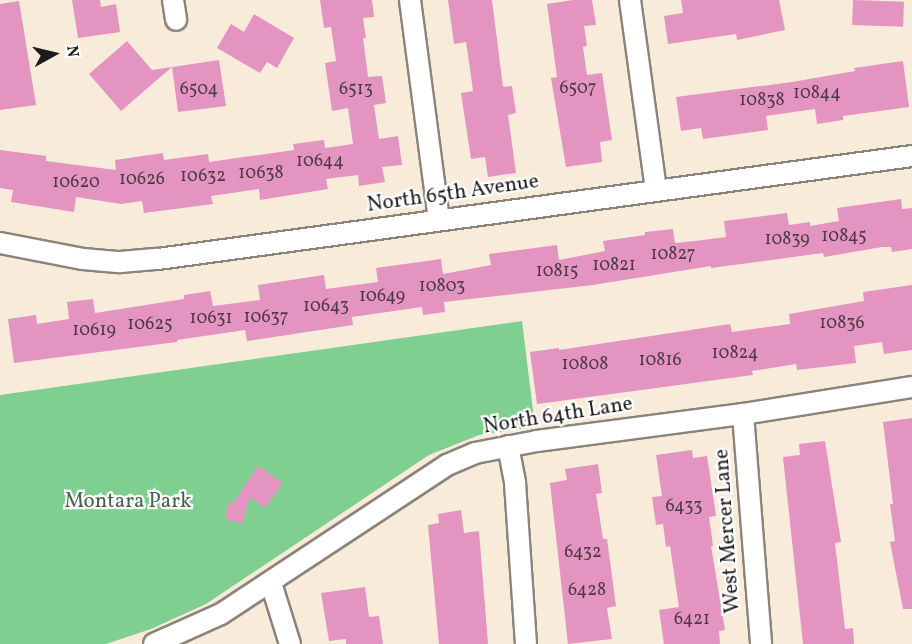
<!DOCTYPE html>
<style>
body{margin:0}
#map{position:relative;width:912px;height:644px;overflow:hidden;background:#f9ebda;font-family:Vollkorn,serif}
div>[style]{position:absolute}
.green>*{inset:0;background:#7ecf90}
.building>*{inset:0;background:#e494c0;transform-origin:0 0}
.roads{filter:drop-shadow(2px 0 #8a847b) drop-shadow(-2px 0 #8a847b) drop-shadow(0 2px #8a847b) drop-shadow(0 -2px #8a847b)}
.street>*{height:20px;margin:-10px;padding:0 10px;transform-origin:10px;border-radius:10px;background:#fff}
span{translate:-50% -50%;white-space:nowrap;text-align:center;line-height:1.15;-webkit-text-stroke:4.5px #fff;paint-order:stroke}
.number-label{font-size:18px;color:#4e3a45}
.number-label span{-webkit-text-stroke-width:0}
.street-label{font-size:21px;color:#1c1c1c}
.park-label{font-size:21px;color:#43644a}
.north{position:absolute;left:24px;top:24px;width:60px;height:60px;-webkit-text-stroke:4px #fff;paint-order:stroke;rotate:82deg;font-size:16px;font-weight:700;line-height:24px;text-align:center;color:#1c1c1c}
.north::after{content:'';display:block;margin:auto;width:21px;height:27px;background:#1c1c1c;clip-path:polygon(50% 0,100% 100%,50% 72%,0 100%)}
</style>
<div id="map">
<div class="green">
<i style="clip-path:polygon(522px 321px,535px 427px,479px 435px,429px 455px,206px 604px,151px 629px,106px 644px,0 644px,0 395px)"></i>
</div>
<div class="building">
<i style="clip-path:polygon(72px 0,100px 0,101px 7px,116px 4px,120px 32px,78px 38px)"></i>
<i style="clip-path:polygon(320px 0,372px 0,374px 17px,363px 18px,366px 38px,363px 38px,368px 77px,382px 76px,386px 103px,374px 105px,379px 139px,398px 136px,402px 165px,382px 167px,385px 182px,359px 186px,358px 175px,326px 179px,328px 189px,260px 200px,259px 189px,211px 196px,213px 204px,144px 213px,142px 201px,121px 204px,76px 197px,74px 212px,11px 202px,13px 190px,0 188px,0 150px,46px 156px,46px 161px,116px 170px,115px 160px,163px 153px,164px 160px,208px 154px,209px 162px,294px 150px,293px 144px,324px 140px,325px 148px,353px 144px,348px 108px,332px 111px,325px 63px,336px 61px,331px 27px,324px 28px)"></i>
<i style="clip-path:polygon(448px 0,492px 0,503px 87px,512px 86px,516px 113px,508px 115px,516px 173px,488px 177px,485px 157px,471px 159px,461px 93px,473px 91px,469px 62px,466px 42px,454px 44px)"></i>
<i style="clip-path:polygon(573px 0,592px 0,596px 25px,584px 26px,587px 46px,583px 47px,587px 75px,602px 73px,612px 140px,600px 142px,602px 162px,566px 167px,551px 78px,557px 77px,547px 4px)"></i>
<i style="clip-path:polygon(681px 0,779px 0,785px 30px,737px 40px,736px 34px,668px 44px,664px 16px,683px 13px)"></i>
<i style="left:853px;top:0;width:51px;height:25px;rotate:2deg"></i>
<i style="clip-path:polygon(19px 1px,36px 105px,0 110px,0 4px)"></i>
<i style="clip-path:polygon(254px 14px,294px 38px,277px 68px,267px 62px,260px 73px,217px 48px,231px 24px,244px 32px)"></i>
<i style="clip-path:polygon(127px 41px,152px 70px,219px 60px,226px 106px,178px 112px,172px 67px,121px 111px,89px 74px)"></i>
<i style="clip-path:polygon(903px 61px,909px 107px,843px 116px,843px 120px,817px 124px,815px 109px,766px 116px,768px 130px,703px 139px,701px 128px,681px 131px,676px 97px,792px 82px,855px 71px,854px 68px)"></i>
<i style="clip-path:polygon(901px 199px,902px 209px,912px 208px,912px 249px,892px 252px,891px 247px,882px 247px,824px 257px,823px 253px,711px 268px,711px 266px,593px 285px,444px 302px,445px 312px,423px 315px,422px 307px,352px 317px,353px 325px,247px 341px,245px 330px,177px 340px,177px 342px,14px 363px,8px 319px,36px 315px,37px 324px,69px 319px,67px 302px,93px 299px,95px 313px,184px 299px,184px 295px,210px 291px,213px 306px,260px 300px,258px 285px,324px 275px,326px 289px,378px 282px,376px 268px,441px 259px,443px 274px,491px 265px,489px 254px,557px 245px,559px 260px,605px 251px,603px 241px,645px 235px,645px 232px,673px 229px,675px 243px,695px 241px,726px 237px,724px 221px,787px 213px,789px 225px,810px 222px,810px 226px,839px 221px,837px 208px)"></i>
<i style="clip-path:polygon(912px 285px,912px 350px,884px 354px,882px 342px,854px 346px,856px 363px,797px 370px,796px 364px,752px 371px,753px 375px,537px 404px,530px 352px,559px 348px,559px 350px,730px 324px,732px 332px,790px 324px,789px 314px,864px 301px,863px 292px)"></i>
<i style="clip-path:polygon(912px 418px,912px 609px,903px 609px,890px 542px,895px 541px,890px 504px,893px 504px,883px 422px)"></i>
<i style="clip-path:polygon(825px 441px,841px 542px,835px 543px,845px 629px,853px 628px,854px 644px,803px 644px,783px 457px,800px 455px,799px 444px)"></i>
<i style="clip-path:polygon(692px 450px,693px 458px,707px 456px,712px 489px,716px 516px,709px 517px,713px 546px,711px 546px,725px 630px,719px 631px,720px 644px,664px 644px,659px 610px,679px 607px,670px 546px,666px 547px,663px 524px,656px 525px,652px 497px,662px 496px,656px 455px)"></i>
<i style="clip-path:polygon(598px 464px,602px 493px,596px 494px,603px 539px,607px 539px,616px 606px,607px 608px,612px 639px,568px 644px,550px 483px,567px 480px,565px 469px)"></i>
<i style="clip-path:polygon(258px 466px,283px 483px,265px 508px,250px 497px,242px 524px,225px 519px,229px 502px,233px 503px)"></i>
<i style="clip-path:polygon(461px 510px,464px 533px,479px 531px,488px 644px,439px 644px,428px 525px,439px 523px,438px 514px)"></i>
<i style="clip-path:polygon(365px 587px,369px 617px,379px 616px,383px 644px,346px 644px,346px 639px,329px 641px,321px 593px)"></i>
</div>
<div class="roads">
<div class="street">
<i style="left:173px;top:0;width:20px;rotate:81deg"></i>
<i style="left:410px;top:0;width:222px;rotate:82.5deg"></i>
<i style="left:630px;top:0;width:192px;rotate:82.2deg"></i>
<i style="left:0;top:243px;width:85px;rotate:10.9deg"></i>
<i style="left:83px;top:259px;width:37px;rotate:5deg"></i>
<i style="left:120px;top:262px;width:38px;rotate:-5deg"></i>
<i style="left:158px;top:259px;width:761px;rotate:-7.78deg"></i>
<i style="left:743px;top:414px;width:231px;rotate:85.5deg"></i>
<i style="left:508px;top:446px;width:38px;rotate:79deg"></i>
<i style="left:515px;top:483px;width:161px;rotate:86.1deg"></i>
<i style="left:271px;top:583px;width:64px;rotate:72.7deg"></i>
<i style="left:154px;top:644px;width:73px;rotate:-24.1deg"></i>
<i style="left:221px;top:614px;width:271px;rotate:-33.4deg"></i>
<i style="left:447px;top:465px;width:30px;rotate:-23deg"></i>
<i style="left:475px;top:453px;width:63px;rotate:-11deg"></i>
<i style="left:537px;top:441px;width:208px;rotate:-7.5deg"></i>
<i style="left:743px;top:414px;width:171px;rotate:-9.1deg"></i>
</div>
</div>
<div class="number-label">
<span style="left:578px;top:89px">6507</span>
<span style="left:199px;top:90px">6504</span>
<span style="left:356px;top:90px">6513</span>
<span style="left:817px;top:94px">10844</span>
<span style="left:762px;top:101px">10838</span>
<span style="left:320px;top:162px">10644</span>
<span style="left:261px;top:174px">10638</span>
<span style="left:203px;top:177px">10632</span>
<span style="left:142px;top:180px">10626</span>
<span style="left:76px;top:183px">10620</span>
<span style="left:844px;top:237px">10845</span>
<span style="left:787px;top:240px">10839</span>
<span style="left:673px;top:255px">10827</span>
<span style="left:614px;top:266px">10821</span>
<span style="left:557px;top:272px">10815</span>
<span style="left:442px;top:287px">10803</span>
<span style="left:382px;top:297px">10649</span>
<span style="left:326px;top:307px">10643</span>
<span style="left:266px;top:318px">10637</span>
<span style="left:211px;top:319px">10631</span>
<span style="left:842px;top:324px">10836</span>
<span style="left:150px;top:325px">10625</span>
<span style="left:94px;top:331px">10619</span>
<span style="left:735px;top:354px">10824</span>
<span style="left:660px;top:361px">10816</span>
<span style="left:585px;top:365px">10808</span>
<span style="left:684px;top:507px">6433</span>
<span style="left:583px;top:553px">6432</span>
<span style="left:587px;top:591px">6428</span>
<span style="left:692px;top:620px">6421</span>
</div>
<div class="street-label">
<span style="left:453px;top:194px;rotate:-8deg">North 65th Avenue</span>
<span style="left:558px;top:416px;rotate:-9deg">North 64th Lane</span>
<span style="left:728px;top:531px;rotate:-94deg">West Mercer Lane</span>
</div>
<div class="park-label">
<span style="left:128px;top:502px">Montara Park</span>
</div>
<div class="north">N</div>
</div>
